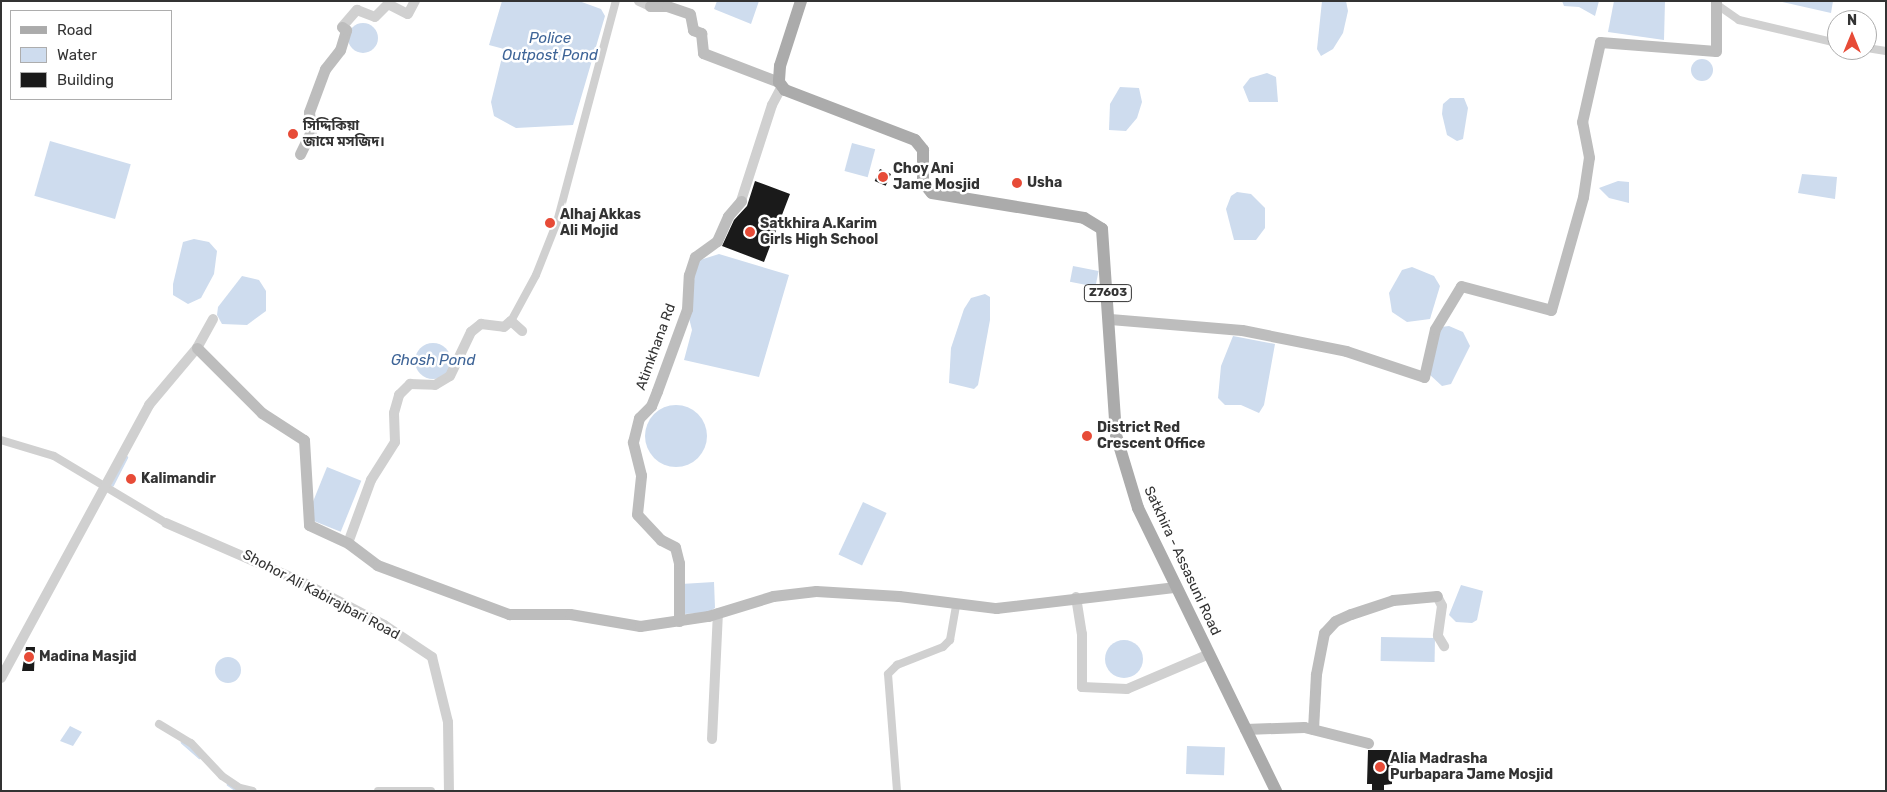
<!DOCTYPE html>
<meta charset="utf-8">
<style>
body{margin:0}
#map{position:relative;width:1887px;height:792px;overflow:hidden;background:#fff;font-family:Rubik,"Noto Sans Bengali",sans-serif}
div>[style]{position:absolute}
.water>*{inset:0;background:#cedcee;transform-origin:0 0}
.round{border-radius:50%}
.stream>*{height:2.5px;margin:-1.25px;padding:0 1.25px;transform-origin:1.25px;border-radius:1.25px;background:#cedcee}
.building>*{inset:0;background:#1a1a1a;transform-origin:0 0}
.minor>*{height:8px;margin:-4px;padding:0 4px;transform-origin:4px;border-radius:4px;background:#d0d0d0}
.tertiary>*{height:10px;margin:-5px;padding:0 5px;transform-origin:5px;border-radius:5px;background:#d0d0d0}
.secondary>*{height:11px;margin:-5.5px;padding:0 5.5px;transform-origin:5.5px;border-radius:5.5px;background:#bdbdbd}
.primary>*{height:12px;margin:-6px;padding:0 6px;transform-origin:6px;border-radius:6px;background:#ababab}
.dots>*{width:14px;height:14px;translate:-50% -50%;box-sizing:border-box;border:2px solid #fff;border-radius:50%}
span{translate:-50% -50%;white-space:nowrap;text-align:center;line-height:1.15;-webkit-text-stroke:5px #fff;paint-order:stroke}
.shield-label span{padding:1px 4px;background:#fff;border:1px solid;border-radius:4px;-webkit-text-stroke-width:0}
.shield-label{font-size:12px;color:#333;font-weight:700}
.poi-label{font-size:14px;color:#333;font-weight:700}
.left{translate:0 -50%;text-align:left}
.street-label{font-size:14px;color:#333}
.water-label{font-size:15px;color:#3e6497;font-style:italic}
.frame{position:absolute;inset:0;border:2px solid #333;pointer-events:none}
.legend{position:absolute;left:10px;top:10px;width:162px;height:90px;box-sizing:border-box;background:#fff;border:1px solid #adadad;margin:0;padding:6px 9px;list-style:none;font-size:15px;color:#333}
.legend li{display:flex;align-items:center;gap:10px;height:25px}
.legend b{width:25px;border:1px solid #adadad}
.north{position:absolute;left:1827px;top:10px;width:50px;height:50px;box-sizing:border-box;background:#fff;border:1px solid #adadad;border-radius:50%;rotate:0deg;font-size:14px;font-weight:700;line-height:20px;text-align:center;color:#333}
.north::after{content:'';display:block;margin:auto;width:18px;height:22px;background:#e74b37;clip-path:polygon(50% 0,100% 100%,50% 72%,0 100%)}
</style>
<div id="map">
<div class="water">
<i style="clip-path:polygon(502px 1px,579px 1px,601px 9px,605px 16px,573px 125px,516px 128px,494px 116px,491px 102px,504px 49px,489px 45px)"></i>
<i style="clip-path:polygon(717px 1px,759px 1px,751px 24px,714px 9px)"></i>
<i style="clip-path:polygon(1322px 1px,1346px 1px,1348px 11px,1343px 33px,1333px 49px,1321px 56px,1317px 49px)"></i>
<i style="clip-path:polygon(1562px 1px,1599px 1px,1595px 16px,1579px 7px,1564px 6px)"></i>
<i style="clip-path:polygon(1614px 1px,1665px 1px,1664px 40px,1608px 32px)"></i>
<i style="clip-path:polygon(1778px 1px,1833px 1px,1831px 13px)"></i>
<i class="round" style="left:348px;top:23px;width:30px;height:30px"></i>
<i class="round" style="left:1691px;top:59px;width:22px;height:22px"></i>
<i style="clip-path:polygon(1267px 73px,1276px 77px,1278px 102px,1249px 102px,1243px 87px,1250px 78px)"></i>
<i style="clip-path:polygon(1120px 87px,1139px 88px,1142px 102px,1137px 118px,1126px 131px,1109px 130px,1110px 104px)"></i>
<i style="clip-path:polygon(1450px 98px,1464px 98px,1468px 108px,1463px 139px,1457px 141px,1447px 135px,1442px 114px,1443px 104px)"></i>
<i style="left:50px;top:141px;width:84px;height:57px;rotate:16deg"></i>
<i style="left:852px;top:143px;width:24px;height:29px;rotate:15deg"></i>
<i style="clip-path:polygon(1802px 174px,1837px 177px,1835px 199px,1798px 193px)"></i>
<i style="clip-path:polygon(1618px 181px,1629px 182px,1629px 203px,1609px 198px,1599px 188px)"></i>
<i style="clip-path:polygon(1237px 192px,1251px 194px,1265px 208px,1265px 228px,1256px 240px,1234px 240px,1226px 209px,1231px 196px)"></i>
<i style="clip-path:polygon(194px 239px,209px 242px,217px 251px,214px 274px,201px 298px,188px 304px,173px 295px,173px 284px,183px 242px)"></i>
<i style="clip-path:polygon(719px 254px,789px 275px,759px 377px,684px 360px,692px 330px,689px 318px,696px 266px,700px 260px)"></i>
<i style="left:1073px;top:266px;width:26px;height:16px;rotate:11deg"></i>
<i style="clip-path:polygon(1412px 267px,1434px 276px,1440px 286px,1430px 319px,1407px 322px,1392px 312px,1389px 293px,1402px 270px)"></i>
<i style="clip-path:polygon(242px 276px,259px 280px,266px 291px,266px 311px,247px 325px,222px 324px,217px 315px,218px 307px)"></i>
<i style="clip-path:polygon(985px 294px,990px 297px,990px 320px,978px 385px,974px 389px,949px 383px,951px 348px,964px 309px,971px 298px)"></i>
<i style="clip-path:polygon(1449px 326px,1463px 332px,1470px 346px,1451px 384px,1442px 386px,1429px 374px,1441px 327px)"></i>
<i style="clip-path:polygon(1233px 336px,1275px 344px,1264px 405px,1259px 413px,1241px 405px,1225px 405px,1218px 398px,1221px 366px)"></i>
<i class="round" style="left:415px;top:343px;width:36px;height:36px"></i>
<i class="round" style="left:645px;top:405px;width:62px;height:62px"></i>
<i style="left:327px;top:467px;width:37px;height:55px;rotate:22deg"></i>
<i style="left:863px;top:502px;width:26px;height:58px;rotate:25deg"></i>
<i style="clip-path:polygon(714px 582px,715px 608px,707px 613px,683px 614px,681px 584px)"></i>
<i style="clip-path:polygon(1461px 585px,1483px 591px,1477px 620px,1472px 623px,1456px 622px,1449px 615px)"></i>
<i style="left:1381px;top:637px;width:54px;height:24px;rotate:1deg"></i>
<i class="round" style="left:1105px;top:640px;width:38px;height:38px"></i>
<i class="round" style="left:215px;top:657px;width:26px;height:26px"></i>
<i style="clip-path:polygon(70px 726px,82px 732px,73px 746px,60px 741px)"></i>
<i style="left:1187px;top:746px;width:38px;height:28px;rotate:2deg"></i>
</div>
<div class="stream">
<i style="left:112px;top:485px;width:31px;rotate:-63deg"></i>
<i style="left:182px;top:742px;width:23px;rotate:41deg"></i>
<i style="left:228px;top:784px;width:12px;rotate:35deg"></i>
</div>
<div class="building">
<i style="left:880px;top:169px;width:12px;height:13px;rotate:24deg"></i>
<i style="clip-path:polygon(755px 181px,790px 194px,764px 262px,722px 246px,734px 220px,747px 206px)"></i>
<i style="clip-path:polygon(26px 647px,35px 647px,34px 671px,22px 671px)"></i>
<i style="clip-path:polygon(1368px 750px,1393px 750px,1392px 784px,1384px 785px,1384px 791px,1372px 791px,1372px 784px,1367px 784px)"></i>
</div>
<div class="minor">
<i style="left:1716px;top:4px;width:28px;rotate:35deg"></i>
<i style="left:1739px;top:20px;width:101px;rotate:13.2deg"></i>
<i style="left:1867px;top:48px;width:19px;rotate:9deg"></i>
<i style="left:511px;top:321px;width:52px;rotate:-61.5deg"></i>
<i style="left:536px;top:275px;width:57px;rotate:-68.4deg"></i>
<i style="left:557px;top:222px;width:229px;rotate:-75.1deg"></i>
<i style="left:1px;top:440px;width:55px;rotate:16.8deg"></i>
<i style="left:54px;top:456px;width:131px;rotate:30.9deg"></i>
<i style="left:159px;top:724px;width:37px;rotate:31deg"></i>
<i style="left:191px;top:743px;width:45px;rotate:46.8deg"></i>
<i style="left:222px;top:776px;width:22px;rotate:34deg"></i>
<i style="left:240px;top:788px;width:13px;rotate:13deg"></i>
<i style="left:378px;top:791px;width:53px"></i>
<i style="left:897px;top:791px;width:117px;rotate:-94.4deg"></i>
<i style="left:888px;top:674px;width:13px;rotate:-45deg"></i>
<i style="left:897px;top:665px;width:49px;rotate:-21.4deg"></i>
<i style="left:943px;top:647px;width:10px;rotate:-45deg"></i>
<i style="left:950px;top:640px;width:36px;rotate:-80deg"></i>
</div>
<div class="tertiary">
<i style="left:639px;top:1px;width:12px;rotate:24deg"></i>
<i style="left:342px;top:27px;width:23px;rotate:-49deg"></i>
<i style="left:357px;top:10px;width:19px;rotate:21deg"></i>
<i style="left:375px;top:17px;width:18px;rotate:-45deg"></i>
<i style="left:388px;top:4px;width:22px;rotate:27deg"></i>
<i style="left:408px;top:14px;width:15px;rotate:-62deg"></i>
<i style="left:741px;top:201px;width:101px;rotate:-72.1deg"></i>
<i style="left:772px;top:105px;width:21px;rotate:-62deg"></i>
<i style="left:166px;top:523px;width:146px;rotate:23.4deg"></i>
<i style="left:300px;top:581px;width:95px;rotate:27.6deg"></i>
<i style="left:384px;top:625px;width:58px;rotate:33.7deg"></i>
<i style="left:432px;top:657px;width:67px;rotate:76.2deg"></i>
<i style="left:448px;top:722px;width:69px;rotate:89.2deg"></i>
<i style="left:348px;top:543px;width:67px;rotate:-69.9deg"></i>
<i style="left:371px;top:480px;width:45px;rotate:-57.7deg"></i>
<i style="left:395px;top:442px;width:29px;rotate:-92deg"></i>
<i style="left:394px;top:413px;width:19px;rotate:-74deg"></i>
<i style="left:399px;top:395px;width:16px;rotate:-45deg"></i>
<i style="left:410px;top:384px;width:25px;rotate:2deg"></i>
<i style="left:435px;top:385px;width:17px;rotate:-31deg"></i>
<i style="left:450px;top:376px;width:49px;rotate:-64.5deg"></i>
<i style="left:471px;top:332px;width:13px;rotate:-39deg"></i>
<i style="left:481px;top:324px;width:23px;rotate:7deg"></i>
<i style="left:504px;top:327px;width:9px;rotate:-41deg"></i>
<i style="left:511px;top:321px;width:15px;rotate:42deg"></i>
<i style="left:1437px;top:596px;width:11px;rotate:63deg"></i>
<i style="left:1442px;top:606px;width:30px;rotate:98deg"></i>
<i style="left:1438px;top:636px;width:12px;rotate:59deg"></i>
<i style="left:1076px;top:597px;width:37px;rotate:81deg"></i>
<i style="left:1082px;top:634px;width:53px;rotate:90deg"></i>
<i style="left:1082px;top:687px;width:45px;rotate:2.5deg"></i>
<i style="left:1127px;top:689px;width:89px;rotate:-23.1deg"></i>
<i style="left:1px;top:678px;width:311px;rotate:-61.5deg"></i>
<i style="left:149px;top:405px;width:75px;rotate:-49.9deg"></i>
<i style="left:197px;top:348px;width:33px;rotate:-61deg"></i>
<i style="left:712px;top:739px;width:126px;rotate:-87.3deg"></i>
</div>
<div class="secondary">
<i style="left:650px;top:6px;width:17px"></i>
<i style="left:667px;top:6px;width:24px;rotate:19deg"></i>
<i style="left:690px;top:14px;width:16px;rotate:79deg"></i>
<i style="left:693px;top:30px;width:9px;rotate:21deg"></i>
<i style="left:701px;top:33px;width:20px;rotate:84deg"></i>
<i style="left:703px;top:53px;width:81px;rotate:20.9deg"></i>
<i style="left:300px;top:154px;width:25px;rotate:-64deg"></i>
<i style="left:311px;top:131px;width:19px;rotate:-96deg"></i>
<i style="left:309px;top:112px;width:46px;rotate:-69.6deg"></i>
<i style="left:325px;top:69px;width:24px;rotate:-52deg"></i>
<i style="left:340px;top:50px;width:21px;rotate:-73deg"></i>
<i style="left:346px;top:30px;width:5px;rotate:-143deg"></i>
<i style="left:1110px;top:319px;width:132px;rotate:4.8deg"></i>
<i style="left:1242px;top:330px;width:106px;rotate:11.4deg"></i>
<i style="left:1346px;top:351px;width:82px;rotate:18.4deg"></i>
<i style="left:1424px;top:377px;width:49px;rotate:-77.1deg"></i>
<i style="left:1435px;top:329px;width:50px;rotate:-58.8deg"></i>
<i style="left:1461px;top:286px;width:93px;rotate:14.9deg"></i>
<i style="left:1551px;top:310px;width:117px;rotate:-74.2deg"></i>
<i style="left:1583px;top:197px;width:40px;rotate:-81.5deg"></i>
<i style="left:1589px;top:157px;width:36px;rotate:-101deg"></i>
<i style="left:1582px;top:122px;width:82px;rotate:-77.3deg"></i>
<i style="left:1600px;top:42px;width:116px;rotate:4.4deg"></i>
<i style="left:1716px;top:51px;width:50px;rotate:-90deg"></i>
<i style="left:197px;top:348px;width:92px;rotate:45deg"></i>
<i style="left:262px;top:413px;width:50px;rotate:32.7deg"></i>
<i style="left:304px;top:440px;width:85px;rotate:86.6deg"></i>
<i style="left:309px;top:525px;width:43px;rotate:24.8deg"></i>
<i style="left:348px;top:543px;width:36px;rotate:37deg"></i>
<i style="left:377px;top:565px;width:141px;rotate:20.4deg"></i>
<i style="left:509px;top:614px;width:61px"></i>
<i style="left:570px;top:614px;width:71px;rotate:9.7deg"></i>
<i style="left:640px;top:626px;width:69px;rotate:-8.4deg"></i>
<i style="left:708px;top:616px;width:68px;rotate:-17.1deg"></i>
<i style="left:773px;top:596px;width:43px;rotate:-6.6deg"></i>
<i style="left:816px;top:591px;width:83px;rotate:3.4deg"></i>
<i style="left:899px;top:596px;width:98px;rotate:7.1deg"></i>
<i style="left:996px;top:608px;width:181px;rotate:-6.7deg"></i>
<i style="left:679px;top:621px;width:58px;rotate:-90deg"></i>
<i style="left:679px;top:563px;width:16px;rotate:-104deg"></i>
<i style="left:675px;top:547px;width:16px;rotate:-153deg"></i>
<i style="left:661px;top:540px;width:35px;rotate:-133deg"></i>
<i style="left:637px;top:514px;width:39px;rotate:-84deg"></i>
<i style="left:641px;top:475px;width:34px;rotate:-104deg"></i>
<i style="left:633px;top:442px;width:25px;rotate:-76deg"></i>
<i style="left:639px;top:418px;width:17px;rotate:-45deg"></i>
<i style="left:651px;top:406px;width:16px;rotate:-68deg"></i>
<i style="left:657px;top:391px;width:87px;rotate:-69.9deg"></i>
<i style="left:687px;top:309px;width:34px;rotate:-87deg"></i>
<i style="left:689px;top:275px;width:19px;rotate:-72deg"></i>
<i style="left:695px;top:257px;width:27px;rotate:-36deg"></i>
<i style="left:717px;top:241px;width:27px;rotate:-66deg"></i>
<i style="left:728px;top:216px;width:20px;rotate:-49deg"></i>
<i style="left:1245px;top:729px;width:59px;rotate:-1.9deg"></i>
<i style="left:1304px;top:727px;width:66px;rotate:14deg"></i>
<i style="left:1313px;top:729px;width:55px;rotate:-86.9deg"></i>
<i style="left:1316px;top:674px;width:42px;rotate:-79deg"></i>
<i style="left:1324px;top:633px;width:16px;rotate:-47deg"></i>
<i style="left:1335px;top:621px;width:17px;rotate:-24deg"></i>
<i style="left:1351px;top:614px;width:44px;rotate:-18.4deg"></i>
<i style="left:1393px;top:600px;width:44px;rotate:-5.2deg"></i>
</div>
<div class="primary">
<i style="left:801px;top:1px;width:68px;rotate:107.9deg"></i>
<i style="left:780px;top:66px;width:16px;rotate:94deg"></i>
<i style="left:779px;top:82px;width:10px;rotate:53deg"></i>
<i style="left:785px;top:90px;width:139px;rotate:21deg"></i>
<i style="left:915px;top:140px;width:13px;rotate:51deg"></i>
<i style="left:923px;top:150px;width:32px;rotate:90deg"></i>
<i style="left:923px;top:182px;width:14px;rotate:51deg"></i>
<i style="left:932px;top:193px;width:154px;rotate:9.3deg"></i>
<i style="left:1084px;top:218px;width:21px;rotate:31deg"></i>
<i style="left:1102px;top:229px;width:206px;rotate:86.1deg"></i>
<i style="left:1116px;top:435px;width:76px;rotate:73.2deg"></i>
<i style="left:1138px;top:508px;width:315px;rotate:64deg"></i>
</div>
<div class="dots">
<i style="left:293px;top:134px;background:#e74b37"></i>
<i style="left:883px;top:177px;background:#e74b37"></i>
<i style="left:1017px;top:183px;background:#e74b37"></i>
<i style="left:550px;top:223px;background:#e74b37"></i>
<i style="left:750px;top:232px;background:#e74b37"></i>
<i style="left:1087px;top:436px;background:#e74b37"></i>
<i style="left:131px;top:479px;background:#e74b37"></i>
<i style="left:29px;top:657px;background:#e74b37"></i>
<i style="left:1380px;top:767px;background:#e74b37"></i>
</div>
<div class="shield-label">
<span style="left:1108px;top:293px">Z7603</span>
</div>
<div class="poi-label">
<span class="left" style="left:303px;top:134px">সিদ্দিকিয়া<br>জামে মসজিদ।</span>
<span class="left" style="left:893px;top:177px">Choy Ani<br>Jame Mosjid</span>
<span class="left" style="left:1027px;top:183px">Usha</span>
<span class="left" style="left:560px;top:223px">Alhaj Akkas<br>Ali Mojid</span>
<span class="left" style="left:760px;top:232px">Satkhira A.Karim<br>Girls High School</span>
<span class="left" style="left:1097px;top:436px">District Red<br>Crescent Office</span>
<span class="left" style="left:141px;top:479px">Kalimandir</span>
<span class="left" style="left:39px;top:657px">Madina Masjid</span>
<span class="left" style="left:1390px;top:767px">Alia Madrasha<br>Purbapara Jame Mosjid</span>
</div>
<div class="street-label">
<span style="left:656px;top:347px;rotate:-70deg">Atimkhana Rd</span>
<span style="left:1182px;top:561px;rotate:65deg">Satkhira - Assasuni Road</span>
<span style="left:321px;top:595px;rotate:28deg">Shohor Ali Kabirajbari Road</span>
</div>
<div class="water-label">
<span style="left:550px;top:47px">Police<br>Outpost Pond</span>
<span style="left:433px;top:361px">Ghosh Pond</span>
</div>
<div class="frame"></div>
<ul class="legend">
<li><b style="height:6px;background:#ababab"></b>Road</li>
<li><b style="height:14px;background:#cedcee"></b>Water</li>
<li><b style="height:14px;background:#1a1a1a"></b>Building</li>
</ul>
<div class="north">N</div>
</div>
